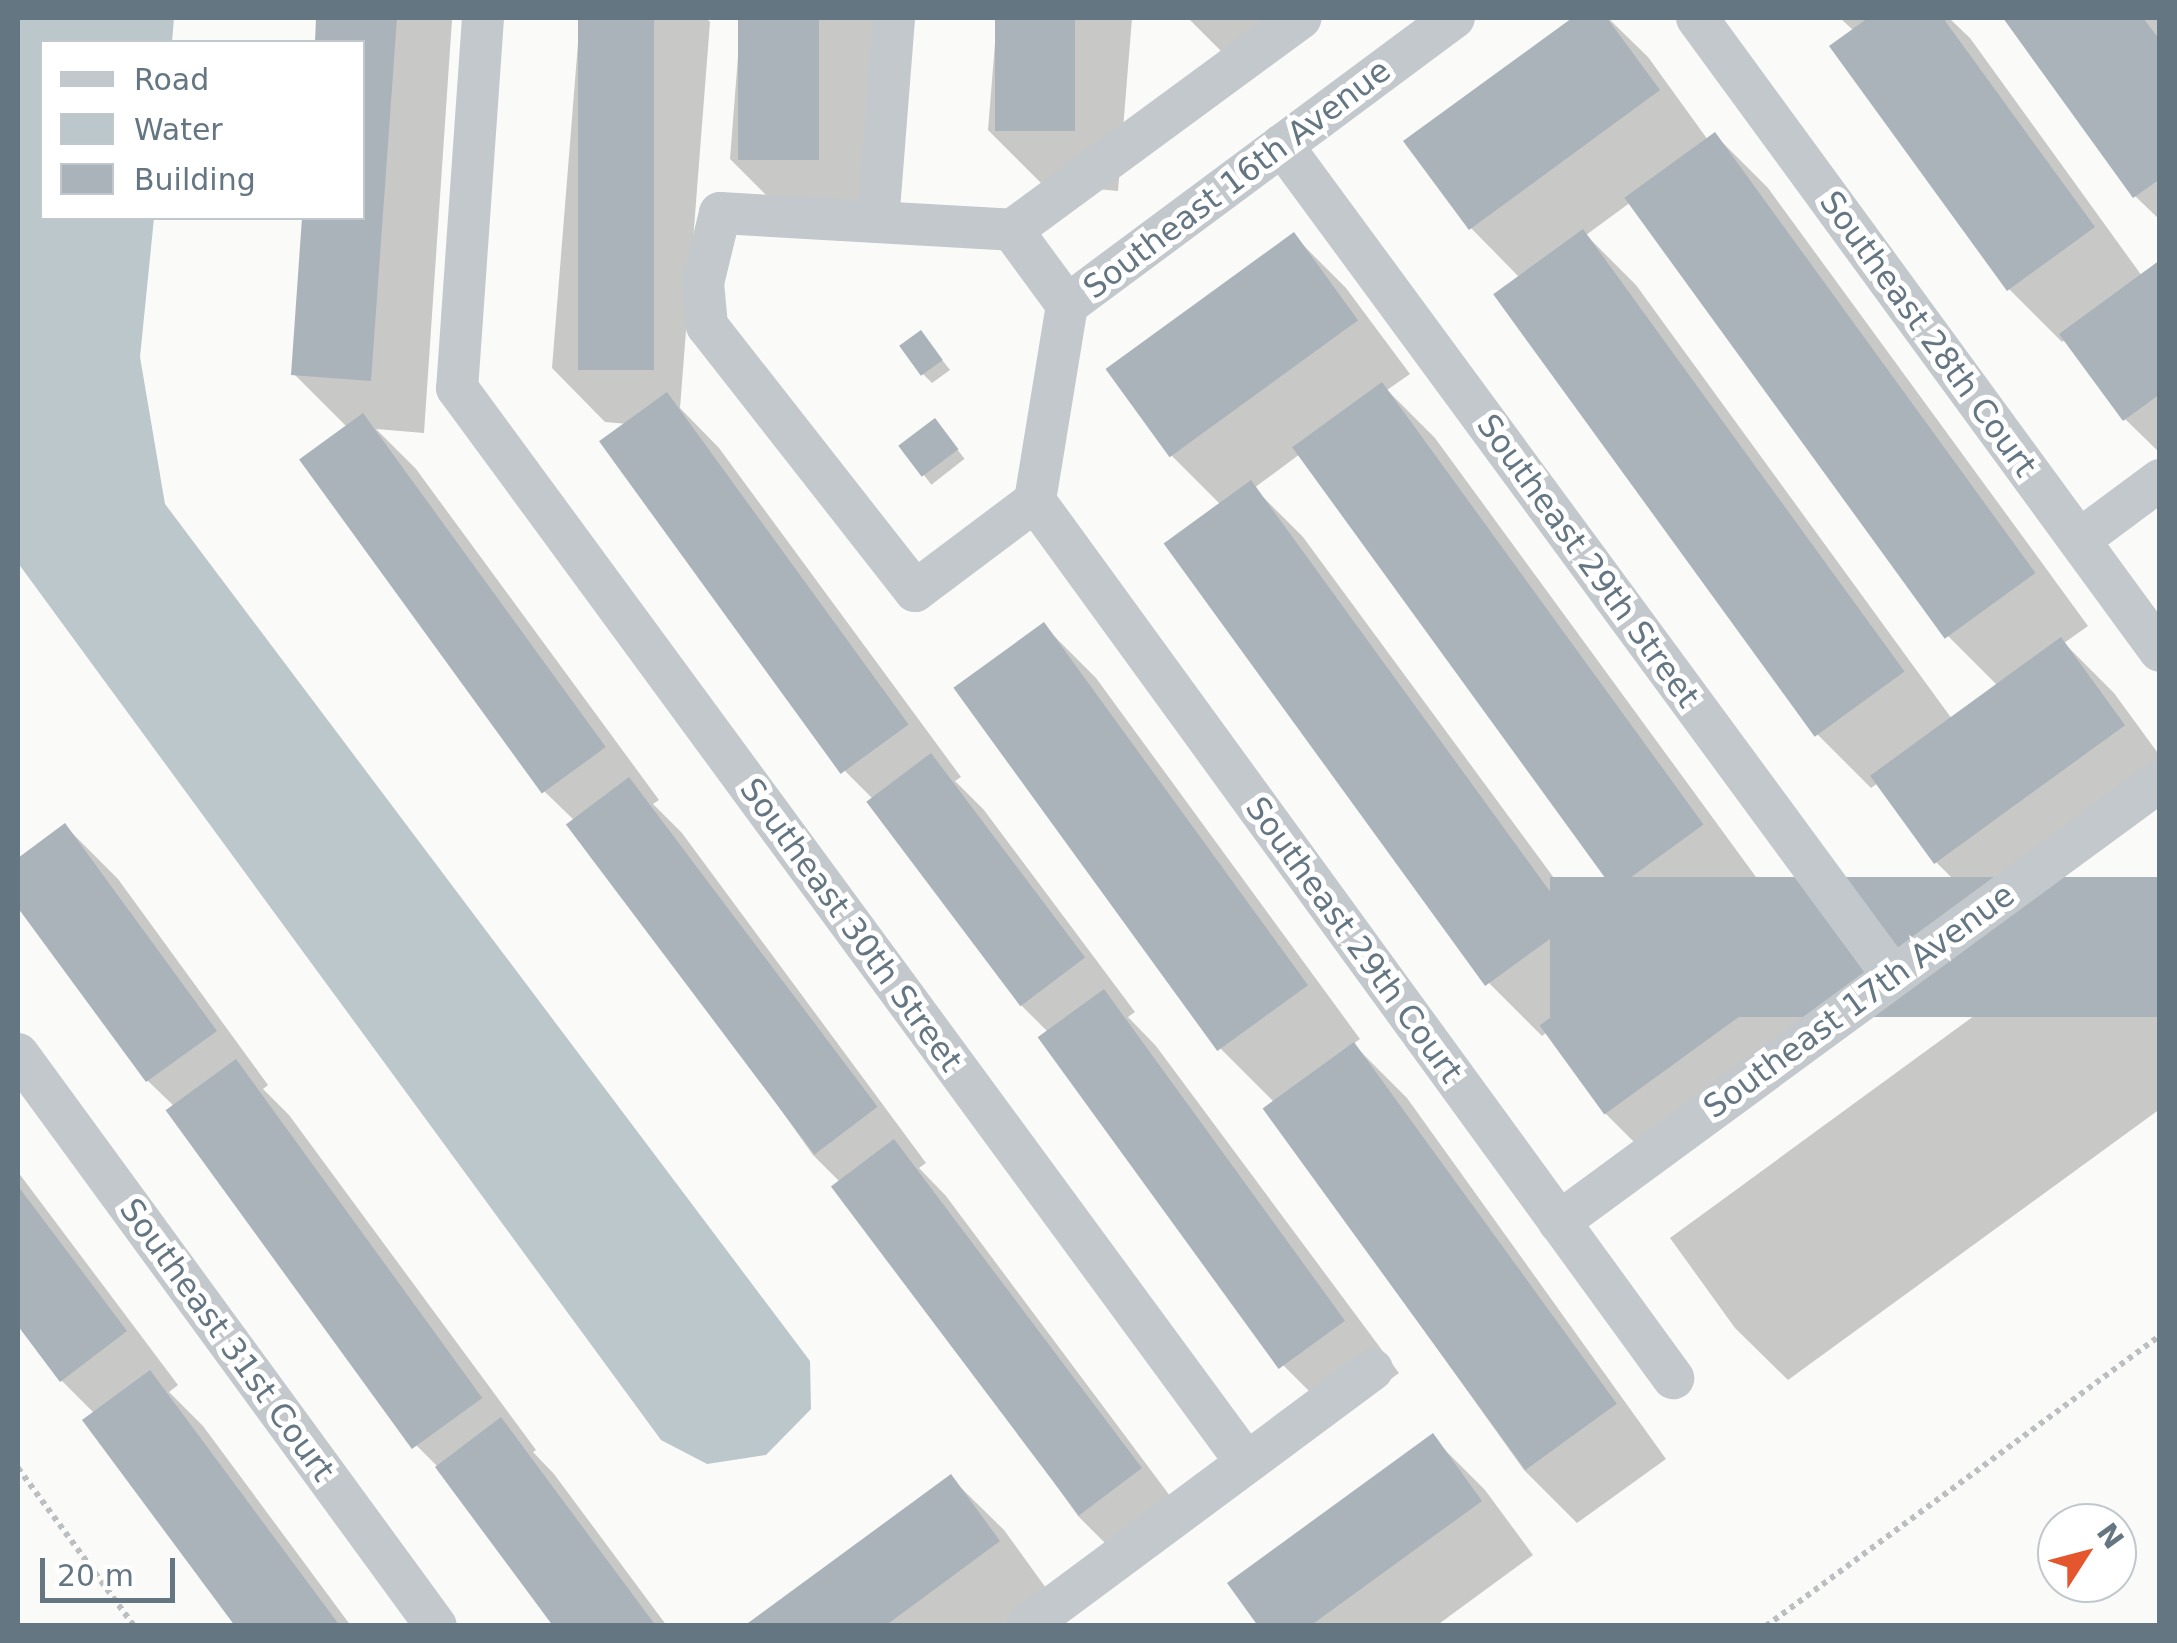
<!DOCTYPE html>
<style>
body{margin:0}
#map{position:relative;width:2177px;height:1643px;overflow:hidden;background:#fafaf8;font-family:"DejaVu Sans",sans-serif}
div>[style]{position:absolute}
.water>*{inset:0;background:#bbc7cb}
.shadow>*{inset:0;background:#0003;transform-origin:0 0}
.building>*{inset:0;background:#aab3b9;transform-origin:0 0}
.path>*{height:6px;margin-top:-3px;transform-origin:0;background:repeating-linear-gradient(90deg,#bbbfc2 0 5px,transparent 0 10px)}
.minor>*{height:42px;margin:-21px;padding:0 21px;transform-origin:21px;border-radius:21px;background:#c3c8cc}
span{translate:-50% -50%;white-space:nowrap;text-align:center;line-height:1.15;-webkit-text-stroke:10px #fff;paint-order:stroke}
.street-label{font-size:32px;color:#657683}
.frame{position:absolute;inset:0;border:20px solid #657683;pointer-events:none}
.legend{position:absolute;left:40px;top:40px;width:325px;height:180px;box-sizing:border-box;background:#fff;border:2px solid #c1c8cd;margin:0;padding:12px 18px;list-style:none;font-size:30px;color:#657683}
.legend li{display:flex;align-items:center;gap:20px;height:50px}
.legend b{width:50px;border:2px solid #c1c8cd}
.north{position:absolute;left:2037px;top:1503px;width:100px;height:100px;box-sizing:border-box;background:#fff;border:2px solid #c1c8cd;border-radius:50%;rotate:54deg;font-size:28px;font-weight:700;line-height:40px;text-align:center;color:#657683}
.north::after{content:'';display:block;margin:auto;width:35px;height:45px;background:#e4572e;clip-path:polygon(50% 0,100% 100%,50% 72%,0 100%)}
.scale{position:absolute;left:40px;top:1558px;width:135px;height:45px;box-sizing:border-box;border:5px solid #657683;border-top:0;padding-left:12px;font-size:30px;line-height:35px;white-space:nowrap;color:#657683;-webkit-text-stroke:8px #fff;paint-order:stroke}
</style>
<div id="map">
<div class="water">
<i style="clip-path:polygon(18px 18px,174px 18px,172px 42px,42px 42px,42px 218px,154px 218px,140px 357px,165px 504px,810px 1361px,811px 1409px,766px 1455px,707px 1464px,661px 1440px,18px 563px)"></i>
</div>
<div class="shadow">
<i style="clip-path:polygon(319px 18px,452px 20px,424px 433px,376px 429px,416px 469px,659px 800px,653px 804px,682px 833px,926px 1163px,919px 1168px,946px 1196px,1191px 1524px,1131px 1569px,1078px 1516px,840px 1182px,813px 1155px,574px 820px,545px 792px,347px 427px,294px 374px,305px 218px,362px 218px,362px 42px,317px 42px)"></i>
<i style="clip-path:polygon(580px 18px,706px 18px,710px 22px,680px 408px,719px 448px,961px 777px,955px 781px,984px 810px,1135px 1012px,1128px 1017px,1156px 1046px,1399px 1373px,1337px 1419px,1284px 1366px,1049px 1033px,1021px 1005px,874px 800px,845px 771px,603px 442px,628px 424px,605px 422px,552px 368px)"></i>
<i style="clip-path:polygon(741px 18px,875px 18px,860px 218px,783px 212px,730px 159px)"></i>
<i style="clip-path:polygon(997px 18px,1132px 18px,1118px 191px,1042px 184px,988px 130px)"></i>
<i style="clip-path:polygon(1188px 18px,1276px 18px,1225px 55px)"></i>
<i style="clip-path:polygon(evenodd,1577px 18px,1608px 18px,1648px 57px,1708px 140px,1715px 135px,1768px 188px,2088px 626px,2064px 643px,2114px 693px,2160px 756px,2160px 791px,1989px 915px,1936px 862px,1878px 783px,1871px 788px,1818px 735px,1520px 278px,1471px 228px,1407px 142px,1577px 18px,1631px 202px,1948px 636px,1998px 686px,1952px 719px,1636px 285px,1586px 235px,1631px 202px)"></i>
<i style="clip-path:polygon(1840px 18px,1949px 18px,1970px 38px,2142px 276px,2160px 263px,2160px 453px,2125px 419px,2066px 339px,2062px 342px,2009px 289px,1854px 31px)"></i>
<i style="clip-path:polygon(2006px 18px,2155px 18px,2160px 23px,2160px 220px,2135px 196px)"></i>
<i style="clip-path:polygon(evenodd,1293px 235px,1346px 288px,1410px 374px,1387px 390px,1435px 438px,1756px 877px,1732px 895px,1782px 944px,1844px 1031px,1657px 1165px,1604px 1112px,1547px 1032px,1542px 1036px,1489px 983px,1221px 505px,1172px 456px,1108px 369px,1293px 235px,1300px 454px,1617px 888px,1666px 937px,1621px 969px,1303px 537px,1254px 488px,1300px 454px)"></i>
<i style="clip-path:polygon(921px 333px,950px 370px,932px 383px,923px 374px)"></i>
<i style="left:935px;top:421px;width:48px;height:42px;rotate:52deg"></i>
<i style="clip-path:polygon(1043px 625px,1096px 678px,1360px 1039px,1353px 1044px,1407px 1098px,1666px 1459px,1577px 1523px,1524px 1470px,1265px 1108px,1274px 1102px,1221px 1049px,957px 688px)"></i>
<i style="clip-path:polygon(65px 826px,118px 879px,268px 1085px,263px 1089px,289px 1115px,536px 1450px,533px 1452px,554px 1474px,667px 1626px,556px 1626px,437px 1466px,417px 1446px,175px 1107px,148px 1081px,18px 903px,18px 861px)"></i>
<i style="clip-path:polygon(2160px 880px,2160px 1109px,1788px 1380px,1735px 1328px,1670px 1238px)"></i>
<i style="clip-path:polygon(18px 1172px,178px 1385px,169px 1392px,203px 1426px,351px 1626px,238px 1626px,95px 1414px,61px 1380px,18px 1322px)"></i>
<i style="clip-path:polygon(1432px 1437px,1485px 1490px,1533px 1555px,1436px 1626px,1261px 1626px)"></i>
<i style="clip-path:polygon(951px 1478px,1004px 1530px,1051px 1595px,1010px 1626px,748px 1626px)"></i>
</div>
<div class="building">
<i style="clip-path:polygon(316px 18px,397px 18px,371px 381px,291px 375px,302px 218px,362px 218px,362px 42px,315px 42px)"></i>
<i style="left:578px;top:18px;width:76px;height:352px"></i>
<i style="left:738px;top:18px;width:81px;height:142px"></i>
<i style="left:995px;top:18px;width:80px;height:113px"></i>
<i style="clip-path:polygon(1572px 18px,1607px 18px,1660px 90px,1469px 230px,1403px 141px)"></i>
<i style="clip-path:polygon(1868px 18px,1943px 18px,2095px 227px,2007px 291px,1829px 46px)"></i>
<i style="clip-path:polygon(2003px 18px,2143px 18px,2160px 40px,2160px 179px,2133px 198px)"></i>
<i style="left:1715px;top:132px;width:545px;height:112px;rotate:54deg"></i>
<i style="left:1583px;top:229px;width:547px;height:111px;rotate:54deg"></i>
<i style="left:1294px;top:232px;width:109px;height:233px;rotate:54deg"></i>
<i style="clip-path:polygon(2160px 260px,2160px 394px,2123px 421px,2059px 334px)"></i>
<i style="left:921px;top:330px;width:37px;height:27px;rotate:54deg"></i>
<i style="left:1382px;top:382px;width:547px;height:111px;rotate:54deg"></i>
<i style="left:667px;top:392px;width:411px;height:84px;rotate:54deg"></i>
<i style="left:363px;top:413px;width:413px;height:79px;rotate:54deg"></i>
<i style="left:935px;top:418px;width:39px;height:46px;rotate:53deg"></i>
<i style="left:1251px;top:480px;width:547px;height:108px;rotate:54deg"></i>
<i style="left:1044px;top:622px;width:449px;height:112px;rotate:54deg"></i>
<i style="left:2061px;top:637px;width:109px;height:236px;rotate:54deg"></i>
<i style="left:931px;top:753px;width:256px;height:81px;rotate:53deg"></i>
<i style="left:629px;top:777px;width:413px;height:79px;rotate:53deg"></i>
<i style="clip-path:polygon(65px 823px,217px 1031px,146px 1082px,18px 908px,18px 858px)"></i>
<i style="left:2160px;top:877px;width:140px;height:610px;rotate:90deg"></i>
<i style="left:1729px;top:888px;width:110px;height:234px;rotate:54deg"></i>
<i style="left:1104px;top:989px;width:410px;height:82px;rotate:54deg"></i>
<i style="left:1354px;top:1042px;width:447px;height:113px;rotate:54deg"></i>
<i style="left:236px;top:1059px;width:419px;height:87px;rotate:54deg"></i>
<i style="left:894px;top:1139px;width:412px;height:79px;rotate:53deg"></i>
<i style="clip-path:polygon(18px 1186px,127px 1331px,60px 1382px,18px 1326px)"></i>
<i style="clip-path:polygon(150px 1370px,340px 1626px,235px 1626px,82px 1420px)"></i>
<i style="clip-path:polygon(501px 1417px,656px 1626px,553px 1626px,435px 1467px)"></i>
<i style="clip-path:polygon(1433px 1433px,1482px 1501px,1310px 1626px,1258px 1626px,1227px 1583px)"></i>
<i style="clip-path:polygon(951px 1474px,1000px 1541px,885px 1626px,744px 1626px)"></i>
</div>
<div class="path">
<i style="left:18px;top:1468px;width:196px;rotate:53.7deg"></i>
<i style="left:1766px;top:1626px;width:489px;rotate:-36.4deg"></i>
</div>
<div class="minor">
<i style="left:483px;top:18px;width:371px;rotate:94deg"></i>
<i style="left:457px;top:388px;width:1333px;rotate:53.7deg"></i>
<i style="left:1697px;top:18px;width:784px;rotate:53.82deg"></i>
<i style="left:1282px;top:145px;width:1031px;rotate:53.67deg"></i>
<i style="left:878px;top:222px;width:205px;rotate:-85.5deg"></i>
<i style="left:1012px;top:230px;width:93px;rotate:53.7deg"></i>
<i style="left:1067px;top:305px;width:199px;rotate:99.3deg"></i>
<i style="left:1035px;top:501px;width:150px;rotate:143.1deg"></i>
<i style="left:915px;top:591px;width:337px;rotate:-128.1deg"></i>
<i style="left:707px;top:326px;width:43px;rotate:-95.3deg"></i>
<i style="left:703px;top:283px;width:72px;rotate:-76.3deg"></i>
<i style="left:720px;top:213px;width:292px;rotate:3.3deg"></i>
<i style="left:1012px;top:230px;width:358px;rotate:-36.3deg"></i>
<i style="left:1067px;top:305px;width:482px;rotate:-36.6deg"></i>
<i style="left:1035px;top:501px;width:1085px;rotate:53.96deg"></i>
<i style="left:2079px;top:540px;width:101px;rotate:-36.5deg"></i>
<i style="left:18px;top:1054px;width:708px;rotate:53.84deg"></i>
<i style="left:1559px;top:1222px;width:745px;rotate:-36.27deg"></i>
<i style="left:1027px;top:1626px;width:430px;rotate:-36.6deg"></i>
</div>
<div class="street-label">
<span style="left:1237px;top:179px;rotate:-37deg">Southeast 16th Avenue</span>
<span style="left:1928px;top:334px;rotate:54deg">Southeast 28th Court</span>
<span style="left:1588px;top:561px;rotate:54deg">Southeast 29th Street</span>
<span style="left:851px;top:925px;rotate:54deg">Southeast 30th Street</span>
<span style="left:1354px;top:940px;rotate:54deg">Southeast 29th Court</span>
<span style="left:1859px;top:1001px;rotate:-36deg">Southeast 17th Avenue</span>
<span style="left:227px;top:1340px;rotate:54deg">Southeast 31st Court</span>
</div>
<div class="frame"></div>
<ul class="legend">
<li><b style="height:12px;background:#c3c8cc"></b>Road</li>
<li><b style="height:28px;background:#bbc7cb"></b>Water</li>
<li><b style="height:28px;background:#aab3b9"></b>Building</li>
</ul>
<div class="north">N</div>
<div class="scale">20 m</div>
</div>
